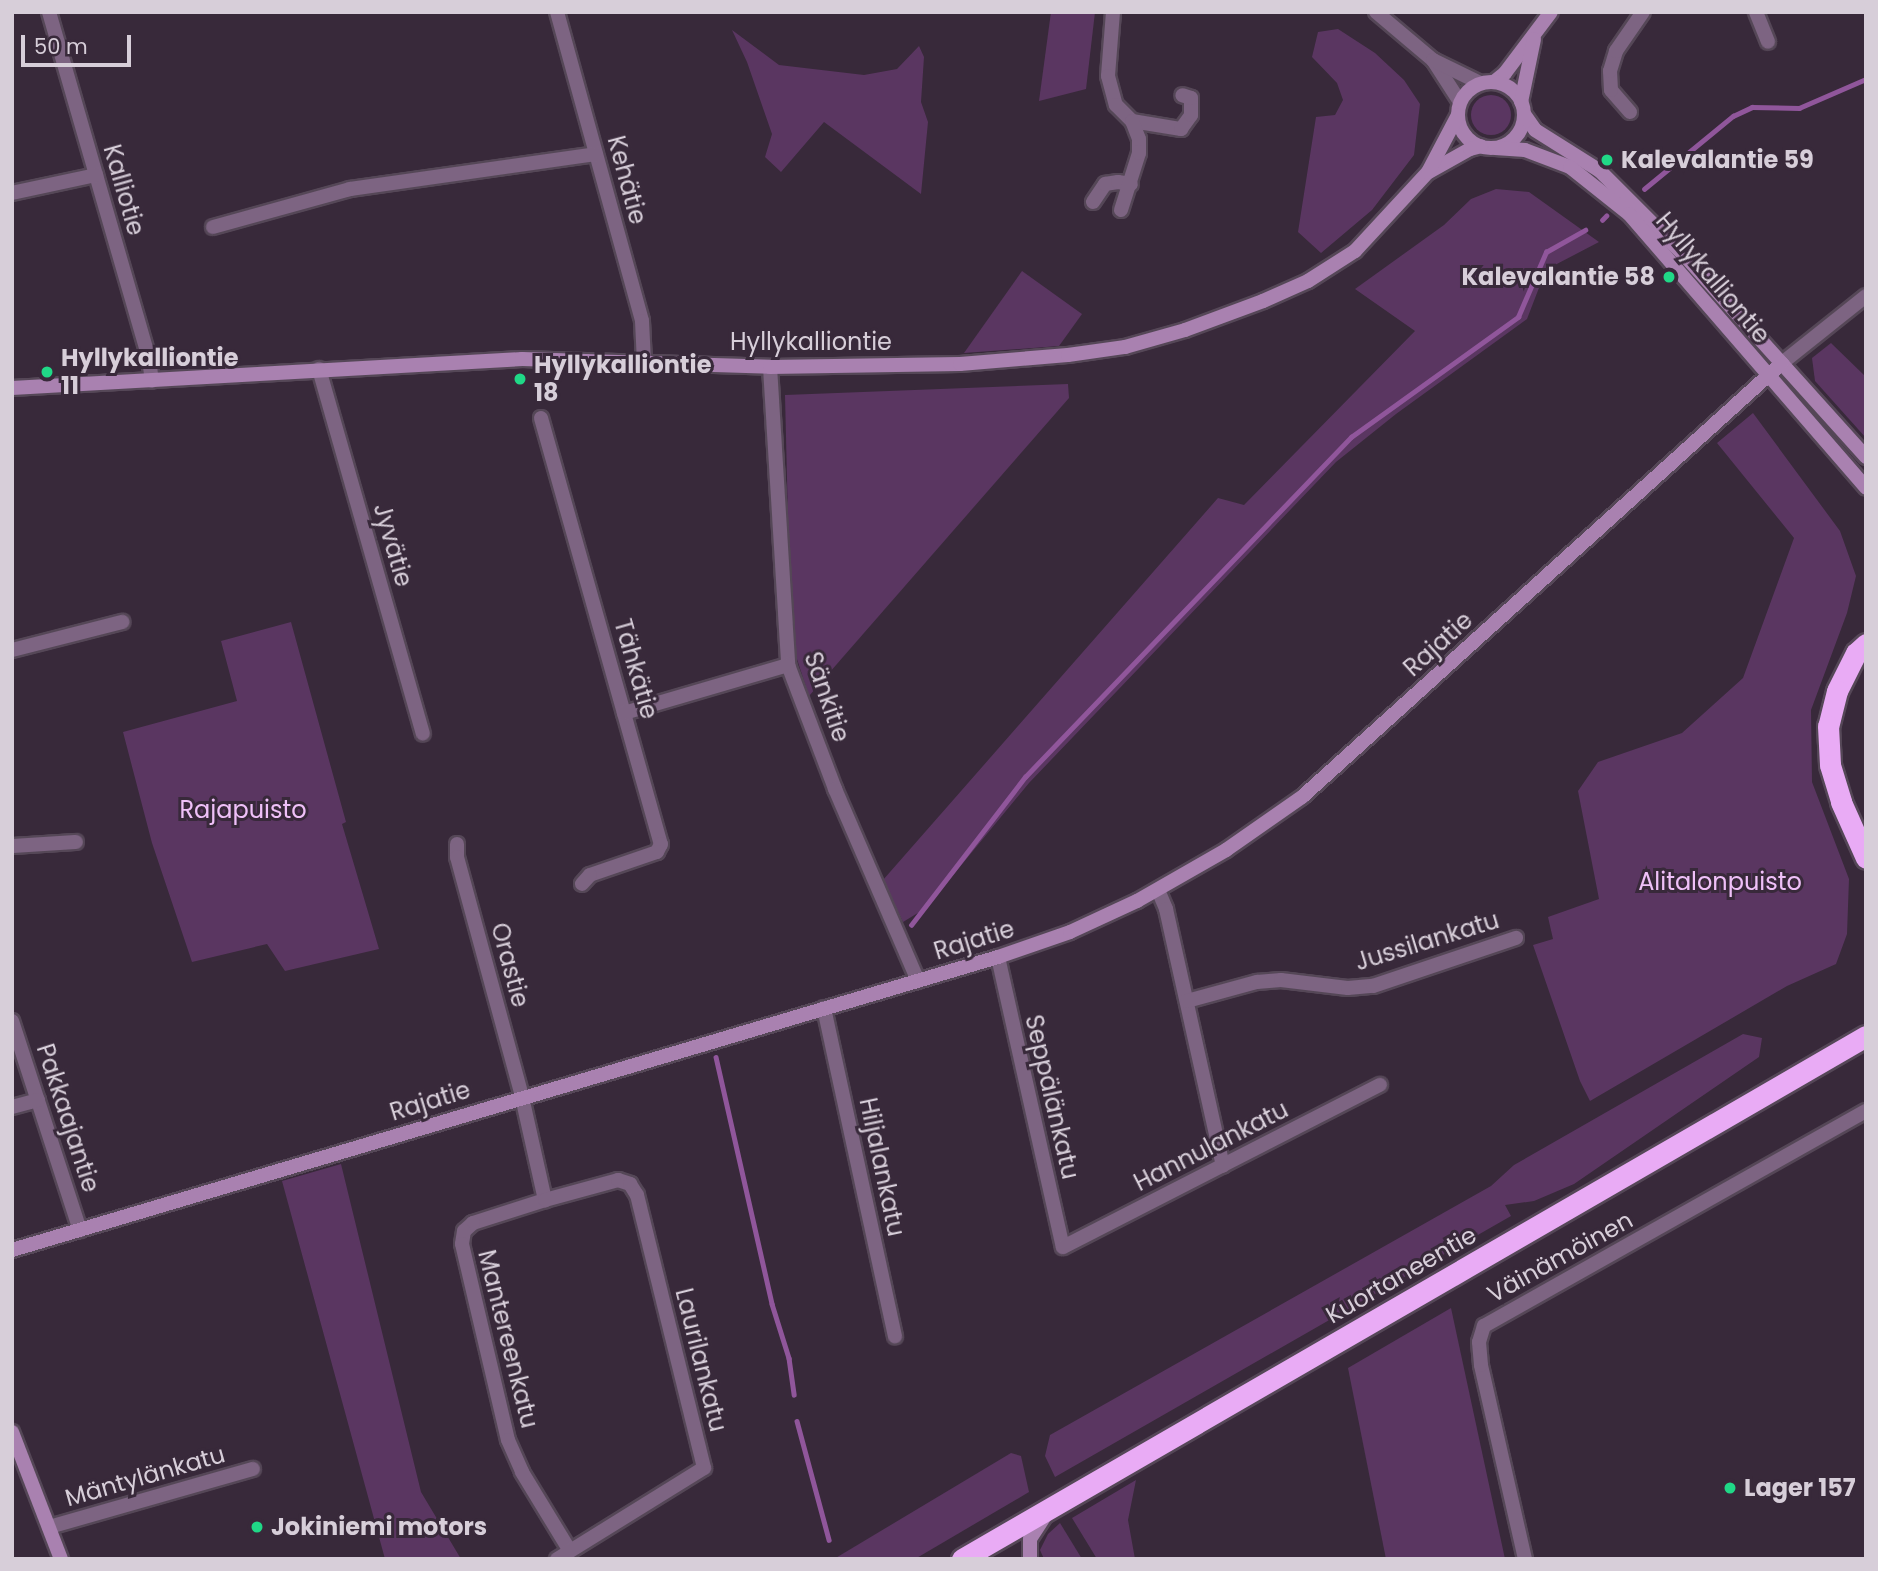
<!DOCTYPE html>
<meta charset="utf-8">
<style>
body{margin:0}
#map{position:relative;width:1878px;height:1571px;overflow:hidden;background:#38293a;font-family:Poppins,sans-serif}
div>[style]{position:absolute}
.green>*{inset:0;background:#5a3661}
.round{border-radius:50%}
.stream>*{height:4.5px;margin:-2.25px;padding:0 2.25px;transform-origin:2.25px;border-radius:2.25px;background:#90569b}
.roads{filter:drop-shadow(2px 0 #554757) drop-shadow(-2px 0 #554757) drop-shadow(0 2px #554757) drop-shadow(0 -2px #554757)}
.street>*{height:14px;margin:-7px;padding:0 7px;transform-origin:7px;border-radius:7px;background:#7d6482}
.secondary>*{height:14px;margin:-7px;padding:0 7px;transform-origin:7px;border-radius:7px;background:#a981b0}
.secondary>.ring{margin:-7px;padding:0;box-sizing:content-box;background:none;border:14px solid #a981b0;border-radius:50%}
.highway>*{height:21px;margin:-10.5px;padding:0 10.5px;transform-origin:10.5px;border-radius:10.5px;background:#e9abf5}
.dots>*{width:19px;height:19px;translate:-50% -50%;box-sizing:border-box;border:4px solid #38293a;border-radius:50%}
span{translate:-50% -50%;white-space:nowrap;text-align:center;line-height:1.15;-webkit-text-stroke:6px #38293a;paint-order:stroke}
.poi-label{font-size:24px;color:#d7ced9;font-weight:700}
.left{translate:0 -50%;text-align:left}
.right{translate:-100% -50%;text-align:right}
.street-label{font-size:24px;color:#d7ced9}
.park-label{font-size:24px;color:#efc0f8}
.frame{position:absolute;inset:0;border:14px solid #d7ced9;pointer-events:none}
.scale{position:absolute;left:21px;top:35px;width:110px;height:32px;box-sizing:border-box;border:4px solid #d7ced9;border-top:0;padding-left:9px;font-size:21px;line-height:24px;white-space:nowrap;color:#d7ced9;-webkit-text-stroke:5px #38293a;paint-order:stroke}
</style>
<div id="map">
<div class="green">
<i style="clip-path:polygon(1051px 12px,1095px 12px,1086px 89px,1039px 101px)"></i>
<i style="clip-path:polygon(1338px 29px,1375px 53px,1404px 80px,1420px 104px,1414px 155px,1372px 210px,1321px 253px,1298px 232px,1316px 117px,1335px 115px,1343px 100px,1337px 83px,1312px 57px,1318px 32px)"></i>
<i style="clip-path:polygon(732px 30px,779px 65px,864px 75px,897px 69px,919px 46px,924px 57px,921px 102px,928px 122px,921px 194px,824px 122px,781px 172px,765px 157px,772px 134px,747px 62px)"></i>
<i class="round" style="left:1471px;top:95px;width:40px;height:40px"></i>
<i style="clip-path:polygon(1496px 189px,1529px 192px,1599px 242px,1553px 266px,1542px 280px,1527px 319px,1396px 414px,1336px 462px,1029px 783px,926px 908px,903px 922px,883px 880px,1218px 498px,1244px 505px,1415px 331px,1355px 289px,1444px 225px,1471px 199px)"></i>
<i style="clip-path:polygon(1022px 271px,1082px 314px,1059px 346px,964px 353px)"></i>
<i style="clip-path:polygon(1831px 343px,1866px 377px,1866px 438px,1815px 381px,1812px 358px)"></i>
<i style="clip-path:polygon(1068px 384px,1069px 398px,809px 696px,794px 650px,790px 602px,785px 395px)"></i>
<i style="clip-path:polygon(1753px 413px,1840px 531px,1856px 576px,1847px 613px,1811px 710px,1812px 782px,1849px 879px,1847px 934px,1836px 964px,1787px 986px,1590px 1101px,1580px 1081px,1533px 945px,1553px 939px,1548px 917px,1599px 899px,1578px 791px,1598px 762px,1682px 733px,1743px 678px,1794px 538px,1717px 443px)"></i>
<i style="clip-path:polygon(291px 622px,346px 822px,342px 824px,379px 949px,285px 971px,267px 944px,192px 962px,152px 843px,123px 732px,237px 701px,221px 641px)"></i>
<i style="clip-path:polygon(1743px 1034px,1762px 1038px,1759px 1057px,1574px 1184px,1534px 1201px,1505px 1205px,1511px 1216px,1055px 1477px,1045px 1456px,1050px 1435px,1491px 1186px,1514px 1165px)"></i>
<i style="clip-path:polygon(341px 1164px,421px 1492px,461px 1559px,385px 1559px,282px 1181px)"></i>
<i style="clip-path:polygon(1451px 1308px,1505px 1559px,1386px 1559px,1348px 1368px)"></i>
<i style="clip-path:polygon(1011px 1453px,1021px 1456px,1029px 1492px,915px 1559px,834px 1559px)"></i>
<i style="clip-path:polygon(1136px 1480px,1128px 1520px,1135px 1559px,1097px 1559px,1072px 1518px)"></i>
<i style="clip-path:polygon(1060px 1523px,1082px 1559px,1044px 1559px,1040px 1550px,1048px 1534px)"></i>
</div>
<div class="stream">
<i style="left:1644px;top:189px;width:115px;rotate:-39.4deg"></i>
<i style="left:1733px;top:116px;width:21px;rotate:-25deg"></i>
<i style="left:1752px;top:107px;width:47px;rotate:1.2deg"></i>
<i style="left:1799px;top:108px;width:73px;rotate:-23.4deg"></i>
<i style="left:1602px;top:220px;width:6px;rotate:-45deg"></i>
<i style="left:911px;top:925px;width:187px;rotate:-52.4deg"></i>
<i style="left:1025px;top:777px;width:471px;rotate:-46.2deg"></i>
<i style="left:1351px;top:437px;width:206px;rotate:-35.7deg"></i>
<i style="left:1518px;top:317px;width:71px;rotate:-66.7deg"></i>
<i style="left:1546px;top:252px;width:45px;rotate:-29.4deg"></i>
<i style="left:716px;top:1057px;width:253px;rotate:77.2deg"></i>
<i style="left:772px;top:1304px;width:57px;rotate:72.5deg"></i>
<i style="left:789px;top:1358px;width:37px;rotate:82deg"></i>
<i style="left:797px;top:1421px;width:123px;rotate:74.9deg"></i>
</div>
<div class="roads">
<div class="street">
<i style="left:49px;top:12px;width:360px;rotate:73.9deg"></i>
<i style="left:149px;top:358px;width:23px;rotate:83deg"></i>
<i style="left:557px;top:12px;width:320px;rotate:74.6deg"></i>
<i style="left:642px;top:321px;width:41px;rotate:87.2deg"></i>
<i style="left:1113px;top:12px;width:64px;rotate:94.5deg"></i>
<i style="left:1108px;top:76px;width:30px;rotate:75deg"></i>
<i style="left:1116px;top:105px;width:23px;rotate:45deg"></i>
<i style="left:1132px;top:121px;width:50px;rotate:9.3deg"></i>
<i style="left:1181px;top:129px;width:17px;rotate:-54deg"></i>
<i style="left:1191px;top:115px;width:17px;rotate:-90deg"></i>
<i style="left:1191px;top:98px;width:9px;rotate:-162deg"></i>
<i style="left:1376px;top:12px;width:75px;rotate:40.1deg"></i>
<i style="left:1433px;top:60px;width:50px;rotate:57.3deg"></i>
<i style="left:1756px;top:12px;width:32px;rotate:68deg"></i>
<i style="left:1433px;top:60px;width:52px;rotate:26.1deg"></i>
<i style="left:1630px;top:112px;width:29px;rotate:-131deg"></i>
<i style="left:1611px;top:90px;width:19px;rotate:-93deg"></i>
<i style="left:1610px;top:71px;width:21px;rotate:-73deg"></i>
<i style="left:1616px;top:51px;width:47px;rotate:-55.3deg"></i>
<i style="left:12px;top:193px;width:86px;rotate:-12.1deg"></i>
<i style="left:1093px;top:202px;width:22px;rotate:-56deg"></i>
<i style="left:1105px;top:184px;width:13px;rotate:-9deg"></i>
<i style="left:1118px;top:182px;width:13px;rotate:9deg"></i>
<i style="left:1121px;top:210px;width:60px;rotate:-72.5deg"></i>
<i style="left:1139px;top:153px;width:14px;rotate:-90deg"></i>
<i style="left:1139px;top:139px;width:19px;rotate:-111deg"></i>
<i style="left:213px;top:227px;width:142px;rotate:-15.5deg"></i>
<i style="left:350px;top:189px;width:248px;rotate:-8.1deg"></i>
<i style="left:1782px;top:363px;width:107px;rotate:-38.6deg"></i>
<i style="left:770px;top:367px;width:299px;rotate:86.5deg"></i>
<i style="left:788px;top:665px;width:133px;rotate:69.2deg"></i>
<i style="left:835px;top:789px;width:209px;rotate:66.6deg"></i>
<i style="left:319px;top:369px;width:379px;rotate:74.1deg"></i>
<i style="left:541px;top:418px;width:443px;rotate:74.3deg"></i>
<i style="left:661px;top:844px;width:9px;rotate:117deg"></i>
<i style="left:657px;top:852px;width:71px;rotate:161.1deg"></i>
<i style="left:590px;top:875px;width:12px;rotate:132deg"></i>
<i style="left:12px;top:650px;width:114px;rotate:-14.3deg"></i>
<i style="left:624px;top:713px;width:171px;rotate:-16.3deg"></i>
<i style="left:457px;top:844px;width:13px;rotate:90deg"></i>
<i style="left:457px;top:857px;width:249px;rotate:74.8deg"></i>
<i style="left:522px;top:1097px;width:106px;rotate:77.4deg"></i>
<i style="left:545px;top:1200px;width:76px;rotate:162.3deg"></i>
<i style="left:473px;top:1223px;width:12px;rotate:138deg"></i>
<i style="left:464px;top:1231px;width:13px;rotate:99deg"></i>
<i style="left:462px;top:1244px;width:201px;rotate:76.8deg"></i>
<i style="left:508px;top:1440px;width:35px;rotate:66deg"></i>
<i style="left:522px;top:1472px;width:92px;rotate:58.7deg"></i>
<i style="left:12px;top:846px;width:64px;rotate:-3.6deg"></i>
<i style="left:1158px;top:890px;width:21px;rotate:67deg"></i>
<i style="left:1166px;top:909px;width:263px;rotate:77.5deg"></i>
<i style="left:998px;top:957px;width:297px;rotate:77.4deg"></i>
<i style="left:1063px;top:1247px;width:356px;rotate:-27.1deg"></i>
<i style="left:1187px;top:1001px;width:73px;rotate:-15.2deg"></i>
<i style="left:1257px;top:982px;width:24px;rotate:-5deg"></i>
<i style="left:1281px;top:980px;width:67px;rotate:6.8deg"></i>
<i style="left:1348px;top:988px;width:25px;rotate:-5deg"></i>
<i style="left:1373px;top:986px;width:151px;rotate:-18.6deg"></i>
<i style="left:824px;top:1008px;width:336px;rotate:77.8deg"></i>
<i style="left:12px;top:1021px;width:220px;rotate:72deg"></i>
<i style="left:12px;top:1107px;width:27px;rotate:-15deg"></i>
<i style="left:545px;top:1200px;width:76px;rotate:-15.3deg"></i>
<i style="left:618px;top:1180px;width:13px;rotate:18deg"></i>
<i style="left:630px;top:1184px;width:13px;rotate:58deg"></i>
<i style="left:637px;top:1195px;width:281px;rotate:76.2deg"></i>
<i style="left:704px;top:1468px;width:173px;rotate:148.2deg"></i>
<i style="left:49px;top:1527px;width:212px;rotate:-15.9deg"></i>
<i style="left:1525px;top:1559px;width:199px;rotate:-102.8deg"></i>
<i style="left:1481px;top:1365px;width:23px;rotate:-95deg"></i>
<i style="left:1479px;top:1342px;width:17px;rotate:-73deg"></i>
<i style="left:1484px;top:1326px;width:438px;rotate:-29.4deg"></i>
</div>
<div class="secondary">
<i style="left:1494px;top:82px;width:14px;rotate:-39deg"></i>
<i style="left:1505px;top:73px;width:76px;rotate:-53deg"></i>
<i class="ring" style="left:1458px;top:82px;width:52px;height:52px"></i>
<i style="left:1521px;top:102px;width:64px;rotate:-78.3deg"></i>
<i style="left:1524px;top:114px;width:19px;rotate:55deg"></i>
<i style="left:1535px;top:130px;width:77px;rotate:32.2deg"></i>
<i style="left:1600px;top:171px;width:122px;rotate:45deg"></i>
<i style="left:1686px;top:257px;width:269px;rotate:48deg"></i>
<i style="left:1495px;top:148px;width:30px;rotate:4deg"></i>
<i style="left:1525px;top:150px;width:48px;rotate:20.7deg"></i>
<i style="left:1570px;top:167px;width:75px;rotate:38.5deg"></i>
<i style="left:1629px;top:214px;width:362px;rotate:49.1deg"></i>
<i style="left:1429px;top:172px;width:47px;rotate:-29.3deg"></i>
<i style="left:1470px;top:149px;width:11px;rotate:-15deg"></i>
<i style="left:12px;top:388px;width:511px;rotate:-3.25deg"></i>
<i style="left:522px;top:359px;width:248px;rotate:1.8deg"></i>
<i style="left:770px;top:367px;width:190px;rotate:-0.9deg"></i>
<i style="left:960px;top:364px;width:108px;rotate:-4.8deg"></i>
<i style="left:1068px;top:355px;width:58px;rotate:-8deg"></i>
<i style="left:1125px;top:347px;width:62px;rotate:-15.8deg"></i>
<i style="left:1185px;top:330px;width:83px;rotate:-20.4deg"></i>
<i style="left:1263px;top:301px;width:49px;rotate:-24deg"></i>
<i style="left:1308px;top:281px;width:56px;rotate:-32.6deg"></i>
<i style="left:1355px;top:251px;width:108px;rotate:-47.3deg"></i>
<i style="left:1428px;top:172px;width:64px;rotate:-62.2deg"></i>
<i style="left:12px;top:1250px;width:1029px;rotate:-16.55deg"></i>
<i style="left:998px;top:957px;width:76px;rotate:-19.1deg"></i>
<i style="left:1070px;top:932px;width:74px;rotate:-24.8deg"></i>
<i style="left:1137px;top:901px;width:103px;rotate:-29.8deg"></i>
<i style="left:1226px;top:850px;width:93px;rotate:-34.9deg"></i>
<i style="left:1302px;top:797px;width:647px;rotate:-42.12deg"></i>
<i style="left:12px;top:1432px;width:136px;rotate:68.9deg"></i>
<i style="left:1030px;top:1559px;width:20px;rotate:-90deg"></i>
<i style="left:1030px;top:1539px;width:31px;rotate:-57deg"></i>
</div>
<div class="highway">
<i style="left:1866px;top:644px;width:13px;rotate:138deg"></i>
<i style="left:1856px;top:653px;width:42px;rotate:116.6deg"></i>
<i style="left:1837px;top:691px;width:36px;rotate:104deg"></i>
<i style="left:1828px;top:726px;width:39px;rotate:87deg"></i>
<i style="left:1830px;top:765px;width:39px;rotate:73deg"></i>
<i style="left:1841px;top:802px;width:61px;rotate:65.9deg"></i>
<i style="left:962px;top:1559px;width:1044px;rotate:-30.05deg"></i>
</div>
</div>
<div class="dots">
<i style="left:1607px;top:160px;background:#20d887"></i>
<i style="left:1669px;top:277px;background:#20d887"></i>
<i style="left:47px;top:372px;background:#20d887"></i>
<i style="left:520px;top:379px;background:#20d887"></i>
<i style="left:1730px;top:1488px;background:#20d887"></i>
<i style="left:257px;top:1527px;background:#20d887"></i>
</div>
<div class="poi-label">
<span class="left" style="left:1621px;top:160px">Kalevalantie 59</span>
<span class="right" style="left:1655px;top:277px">Kalevalantie 58</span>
<span class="left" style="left:61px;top:372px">Hyllykalliontie<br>11</span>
<span class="left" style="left:534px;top:379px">Hyllykalliontie<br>18</span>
<span class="left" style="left:1744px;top:1488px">Lager 157</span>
<span class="left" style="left:271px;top:1527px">Jokiniemi motors</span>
</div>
<div class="street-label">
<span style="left:627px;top:180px;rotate:75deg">Kehätie</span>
<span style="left:124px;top:190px;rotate:74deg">Kalliotie</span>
<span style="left:1713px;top:278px;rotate:50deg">Hyllykalliontie</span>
<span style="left:811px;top:342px">Hyllykalliontie</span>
<span style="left:393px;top:545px;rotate:74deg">Jyvätie</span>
<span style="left:1438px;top:644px;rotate:-42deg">Rajatie</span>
<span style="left:636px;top:669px;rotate:74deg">Tähkätie</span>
<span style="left:827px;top:697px;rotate:71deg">Sänkitie</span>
<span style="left:974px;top:940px;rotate:-17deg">Rajatie</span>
<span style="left:1427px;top:941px;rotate:-17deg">Jussilankatu</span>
<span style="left:510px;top:965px;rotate:75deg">Orastie</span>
<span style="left:1052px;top:1097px;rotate:77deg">Seppälänkatu</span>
<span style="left:430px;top:1101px;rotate:-17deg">Rajatie</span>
<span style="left:68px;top:1118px;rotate:72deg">Pakkaajantie</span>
<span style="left:1211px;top:1146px;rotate:-27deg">Hannulankatu</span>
<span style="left:882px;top:1167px;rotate:78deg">Hiljalankatu</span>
<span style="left:1560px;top:1257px;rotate:-29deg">Väinämöinen</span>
<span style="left:1401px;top:1275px;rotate:-30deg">Kuortaneentie</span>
<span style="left:508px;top:1339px;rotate:76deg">Mantereenkatu</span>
<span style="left:701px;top:1360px;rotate:76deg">Laurilankatu</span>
<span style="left:145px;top:1476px;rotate:-16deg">Mäntylänkatu</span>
</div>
<div class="park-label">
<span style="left:243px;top:810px">Rajapuisto</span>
<span style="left:1720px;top:882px">Alitalonpuisto</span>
</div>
<div class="frame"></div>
<div class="scale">50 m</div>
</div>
